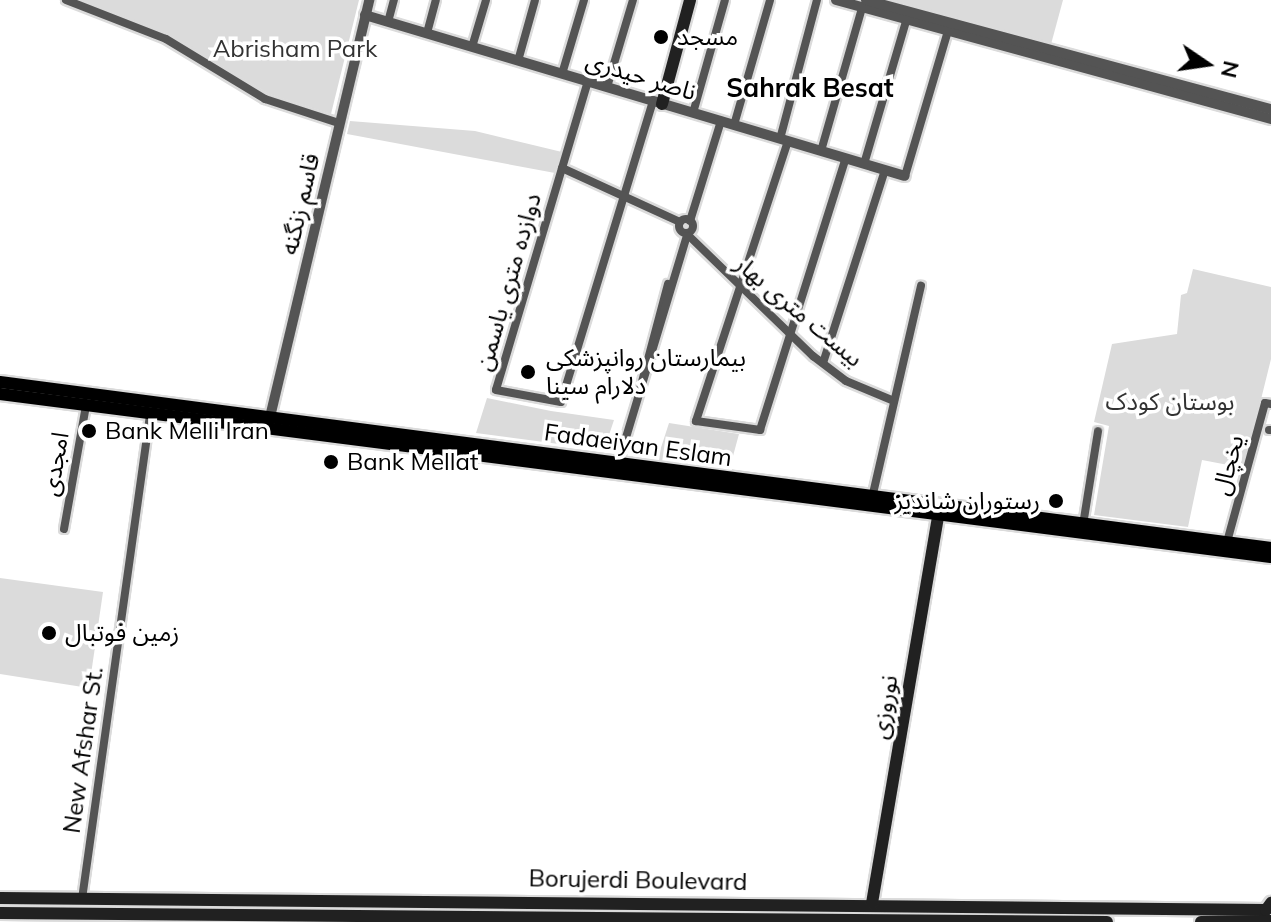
<!DOCTYPE html>
<meta charset="utf-8">
<style>
body{margin:0}
#map{position:relative;width:1271px;height:922px;overflow:hidden;background:#fff;font-family:Mulish,"Noto Sans Arabic",sans-serif}
div>[style]{position:absolute}
.green>*{inset:0;background:#dbdbdb}
.roads{filter:drop-shadow(2px 0 #dbdbdb) drop-shadow(-2px 0 #dbdbdb) drop-shadow(0 2px #dbdbdb) drop-shadow(0 -2px #dbdbdb)}
.minor>*{height:8px;margin:-4px;padding:0 4px;transform-origin:4px;border-radius:4px;background:#545454}
.minor>.ring{margin:-4px;padding:0;box-sizing:content-box;background:none;border:8px solid #545454;border-radius:50%}
.tertiary>*{height:10px;margin:-5px;padding:0 5px;transform-origin:5px;border-radius:5px;background:#545454}
.secondary>*{height:12px;margin:-6px;padding:0 6px;transform-origin:6px;border-radius:6px;background:#212121}
.primary>*{height:12px;margin:-6px;padding:0 6px;transform-origin:6px;border-radius:6px;background:#000}
.dots>*{width:22px;height:22px;translate:-50% -50%;box-sizing:border-box;border:4px solid #fff;border-radius:50%}
span{translate:-50% -50%;white-space:nowrap;text-align:center;line-height:1.15;-webkit-text-stroke:7px #fff;paint-order:stroke}
.poi-label{font-size:24px;color:#000}
.left{translate:0 -50%;text-align:left}
.right{translate:-100% -50%;text-align:right}
.park-label{font-size:24px;color:#323232}
.street-label{font-size:24px;color:#000}
.neighbourhood-label{font-size:26px;color:#000;font-weight:700}
.north{position:absolute;left:1167px;top:24px;width:80px;height:80px;-webkit-text-stroke:6px #fff;paint-order:stroke;rotate:103deg;font-size:22px;font-weight:700;line-height:32px;text-align:center;color:#000}
.north::after{content:'';display:block;margin:auto;width:28px;height:36px;background:#000;clip-path:polygon(50% 0,100% 100%,50% 72%,0 100%)}
</style>
<div id="map">
<div class="green">
<i style="clip-path:polygon(81px 0,359px 0,331px 114px,269px 94px,168px 34px)"></i>
<i style="clip-path:polygon(889px 0,1063px 0,1050px 48px)"></i>
<i style="clip-path:polygon(350px 121px,475px 131px,562px 152px,555px 173px,347px 134px)"></i>
<i style="clip-path:polygon(1193px 269px,1271px 287px,1271px 359px,1244px 468px,1202px 460px,1188px 527px,1094px 515px,1109px 426px,1094px 422px,1112px 344px,1177px 334px,1181px 295px,1187px 293px)"></i>
<i style="clip-path:polygon(487px 398px,551px 411px,614px 420px,604px 450px,476px 433px)"></i>
<i style="clip-path:polygon(669px 423px,739px 434px,730px 467px,657px 460px)"></i>
<i style="clip-path:polygon(0 578px,103px 592px,89px 688px,0 674px)"></i>
</div>
<div class="roads">
<div class="minor">
<i style="left:66px;top:0;width:107px;rotate:21.3deg"></i>
<i style="left:166px;top:39px;width:116px;rotate:31.2deg"></i>
<i style="left:265px;top:99px;width:78px;rotate:18deg"></i>
<i style="left:388px;top:22px;width:23px;rotate:-75deg"></i>
<i style="left:427px;top:33px;width:34px;rotate:-75deg"></i>
<i style="left:472px;top:47px;width:49px;rotate:-73.4deg"></i>
<i style="left:518px;top:61px;width:63px;rotate:-74.4deg"></i>
<i style="left:562px;top:74px;width:77px;rotate:-73.4deg"></i>
<i style="left:588px;top:81px;width:322px;rotate:106.6deg"></i>
<i style="left:496px;top:390px;width:66px;rotate:10.5deg"></i>
<i style="left:561px;top:402px;width:315px;rotate:-73deg"></i>
<i style="left:607px;top:87px;width:91px;rotate:-73.4deg"></i>
<i style="left:693px;top:113px;width:117px;rotate:-74.2deg"></i>
<i style="left:734px;top:125px;width:130px;rotate:-73.9deg"></i>
<i style="left:780px;top:139px;width:144px;rotate:-75.1deg"></i>
<i style="left:788px;top:141px;width:295px;rotate:108.2deg"></i>
<i style="left:696px;top:421px;width:65px;rotate:8deg"></i>
<i style="left:760px;top:430px;width:285px;rotate:-72.5deg"></i>
<i style="left:821px;top:151px;width:149px;rotate:-74deg"></i>
<i style="left:864px;top:164px;width:149px;rotate:-73.6deg"></i>
<i style="left:562px;top:168px;width:130px;rotate:24.6deg"></i>
<i style="left:905px;top:176px;width:148px;rotate:-73.5deg"></i>
<i class="ring" style="left:679px;top:219px;width:6px;height:6px"></i>
<i style="left:690px;top:221px;width:105px;rotate:-72.8deg"></i>
<i style="left:689px;top:236px;width:173px;rotate:44.1deg"></i>
<i style="left:813px;top:356px;width:41px;rotate:37.1deg"></i>
<i style="left:846px;top:381px;width:52px;rotate:22.6deg"></i>
<i style="left:823px;top:363px;width:203px;rotate:-72.2deg"></i>
<i style="left:639px;top:393px;width:113px;rotate:-75.1deg"></i>
<i style="left:1269px;top:430px;width:2px"></i>
<i style="left:618px;top:464px;width:238px;rotate:-73.2deg"></i>
<i style="left:872px;top:498px;width:218px;rotate:-77deg"></i>
<i style="left:1083px;top:525px;width:95px;rotate:-80.9deg"></i>
<i style="left:64px;top:529px;width:125px;rotate:-79.9deg"></i>
<i style="left:1227px;top:542px;width:144px;rotate:-74.7deg"></i>
<i style="left:1265px;top:403px;width:6px;rotate:9deg"></i>
<i style="left:82px;top:899px;width:488px;rotate:-82deg"></i>
</div>
<div class="tertiary">
<i style="left:836px;top:0;width:451px;rotate:15.3deg"></i>
<i style="left:866px;top:0;width:419px;rotate:15.1deg"></i>
<i style="left:365px;top:15px;width:563px;rotate:16.6deg"></i>
<i style="left:270px;top:417px;width:429px;rotate:-76.6deg"></i>
</div>
<div class="secondary">
<i style="left:662px;top:104px;width:108px;rotate:-74.9deg"></i>
<i style="left:0;top:898px;width:1266px;rotate:0.54deg"></i>
<i style="left:1266px;top:910px;width:9px;rotate:-54deg"></i>
<i style="left:872px;top:903px;width:392px;rotate:-80.3deg"></i>
<i style="left:0;top:913px;width:1107px;rotate:0.47deg"></i>
<i style="left:1201px;top:922px;width:70px;rotate:-0.8deg"></i>
</div>
<div class="primary">
<i style="left:0;top:382px;width:1282px;rotate:7.44deg"></i>
<i style="left:0;top:394px;width:1281px;rotate:7.31deg"></i>
</div>
</div>
<div class="dots">
<i style="left:661px;top:37px;background:#000"></i>
<i style="left:528px;top:372px;background:#000"></i>
<i style="left:89px;top:431px;background:#000"></i>
<i style="left:331px;top:462px;background:#000"></i>
<i style="left:1056px;top:501px;background:#000"></i>
<i style="left:49px;top:633px;background:#000"></i>
</div>
<div class="poi-label">
<span class="left" style="left:677px;top:37px">مسجد</span>
<span class="left" style="left:546px;top:372px">بیمارستان روانپزشکی<br>دلارام سینا</span>
<span class="left" style="left:105px;top:431px">Bank Melli Iran</span>
<span class="left" style="left:347px;top:462px">Bank Mellat</span>
<span class="right" style="left:1040px;top:501px">رستوران شاندیز</span>
<span class="left" style="left:65px;top:633px">زمین فوتبال</span>
</div>
<div class="park-label">
<span style="left:295px;top:49px">Abrisham Park</span>
<span style="left:1170px;top:402px">بوستان کودک</span>
</div>
<div class="street-label">
<span style="left:641px;top:76px;rotate:17deg">ناصر حیدری</span>
<span style="left:300px;top:204px;rotate:-77deg">قاسم زنگنه</span>
<span style="left:508px;top:282px;rotate:-74deg">دوازده متری یاسمن</span>
<span style="left:799px;top:311px;rotate:40deg">بیست متری بهار</span>
<span style="left:638px;top:445px;rotate:8deg">Fadaeiyan Eslam</span>
<span style="left:55px;top:464px;rotate:-80deg">امجدی</span>
<span style="left:1228px;top:465px;rotate:-75deg">یخچال</span>
<span style="left:884px;top:707px;rotate:-80deg">نوروزی</span>
<span style="left:83px;top:750px;rotate:-82deg">New Afshar St.</span>
<span style="left:638px;top:880px;rotate:1deg">Borujerdi Boulevard</span>
</div>
<div class="neighbourhood-label">
<span style="left:810px;top:88px">Sahrak Besat</span>
</div>
<div class="north">N</div>
</div>
